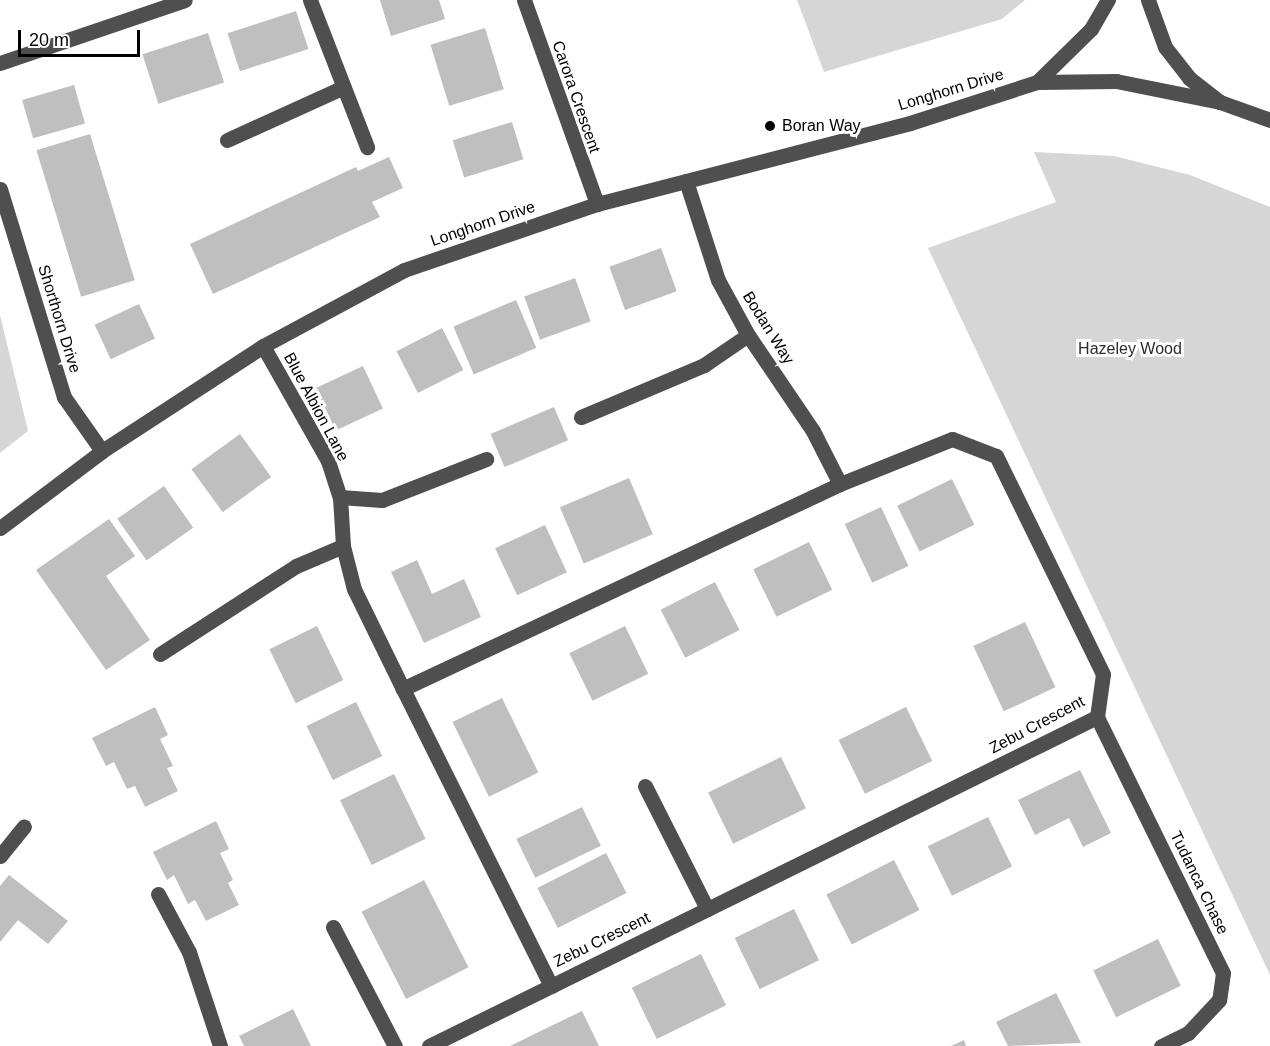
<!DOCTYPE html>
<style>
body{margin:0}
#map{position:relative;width:1270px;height:1046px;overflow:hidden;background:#fff;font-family:Helvetica,sans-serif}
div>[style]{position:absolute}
.green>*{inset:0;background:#d6d6d6}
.building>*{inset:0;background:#bfbfbf;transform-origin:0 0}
.minor>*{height:15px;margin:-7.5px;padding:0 7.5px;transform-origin:7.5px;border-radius:7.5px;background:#4f4f4f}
.dots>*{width:16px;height:16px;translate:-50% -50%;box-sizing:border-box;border:3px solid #fff;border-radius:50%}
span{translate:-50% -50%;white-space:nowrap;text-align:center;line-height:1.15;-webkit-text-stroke:6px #fff;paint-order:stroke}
.street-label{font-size:16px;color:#000}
.poi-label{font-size:16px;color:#000}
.left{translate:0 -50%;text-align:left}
.park-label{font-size:16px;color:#2d2d2d}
.scale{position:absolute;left:18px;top:30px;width:122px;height:27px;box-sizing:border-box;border:3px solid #000;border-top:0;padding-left:8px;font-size:18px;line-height:21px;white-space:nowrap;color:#000;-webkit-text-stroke:4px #fff;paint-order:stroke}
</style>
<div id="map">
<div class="green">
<i style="clip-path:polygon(797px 0,1025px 0,1002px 19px,824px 72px)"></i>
<i style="clip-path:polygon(1034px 152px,1114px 156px,1190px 175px,1270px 207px,1270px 975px,928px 248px,1056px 202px)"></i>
<i style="clip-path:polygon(0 315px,28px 431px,0 453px)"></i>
</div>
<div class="building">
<i style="clip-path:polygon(380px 0,439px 0,445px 19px,391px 36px)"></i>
<i style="left:296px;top:11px;width:40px;height:72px;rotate:72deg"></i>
<i style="left:485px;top:28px;width:64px;height:57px;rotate:73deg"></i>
<i style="left:208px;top:33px;width:52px;height:69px;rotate:72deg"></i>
<i style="left:74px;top:85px;width:40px;height:54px;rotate:74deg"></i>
<i style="left:512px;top:122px;width:39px;height:62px;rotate:73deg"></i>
<i style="left:90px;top:134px;width:153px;height:56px;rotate:73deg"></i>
<i style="clip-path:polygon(389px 157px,403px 188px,372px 202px,380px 217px,213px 294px,190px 244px,356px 167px,358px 171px)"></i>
<i style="left:661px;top:248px;width:46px;height:55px;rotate:70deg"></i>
<i style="left:575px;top:278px;width:46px;height:54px;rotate:70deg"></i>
<i style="left:516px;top:300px;width:52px;height:68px;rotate:67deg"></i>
<i style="left:139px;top:304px;width:38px;height:49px;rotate:65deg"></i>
<i style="left:442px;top:328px;width:47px;height:51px;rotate:63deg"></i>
<i style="left:363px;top:366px;width:47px;height:52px;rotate:65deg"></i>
<i style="left:554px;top:407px;width:36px;height:69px;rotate:67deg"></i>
<i style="left:240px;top:434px;width:53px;height:60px;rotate:54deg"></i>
<i style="left:629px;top:478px;width:61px;height:75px;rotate:67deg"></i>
<i style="left:952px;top:479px;width:51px;height:61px;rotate:64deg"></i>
<i style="left:164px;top:486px;width:51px;height:57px;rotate:55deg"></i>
<i style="left:881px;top:507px;width:65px;height:40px;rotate:65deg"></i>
<i style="clip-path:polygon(109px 519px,135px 556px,106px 576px,150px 640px,106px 670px,36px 570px)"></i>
<i style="left:545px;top:525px;width:52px;height:55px;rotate:65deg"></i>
<i style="left:809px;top:542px;width:53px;height:62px;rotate:64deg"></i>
<i style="clip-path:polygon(417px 560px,432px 594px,464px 579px,481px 617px,424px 643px,391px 572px)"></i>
<i style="left:715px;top:582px;width:54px;height:61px;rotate:63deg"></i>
<i style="left:1025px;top:622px;width:72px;height:57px;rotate:65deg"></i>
<i style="left:317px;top:626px;width:60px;height:53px;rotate:64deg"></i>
<i style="left:625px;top:626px;width:53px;height:62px;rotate:64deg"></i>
<i style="left:502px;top:698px;width:83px;height:55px;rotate:64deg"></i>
<i style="left:356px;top:702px;width:60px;height:55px;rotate:64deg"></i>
<i style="clip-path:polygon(155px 707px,168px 735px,160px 739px,173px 766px,167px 768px,178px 791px,145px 807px,135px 786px,127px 789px,114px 762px,106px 766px,92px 738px)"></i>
<i style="left:906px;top:707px;width:60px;height:75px;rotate:64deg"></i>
<i style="left:781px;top:757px;width:57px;height:81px;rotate:64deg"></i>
<i style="clip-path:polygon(1080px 770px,1111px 833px,1083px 847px,1069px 818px,1035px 835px,1018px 800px)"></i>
<i style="left:394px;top:774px;width:72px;height:60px;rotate:64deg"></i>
<i style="left:582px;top:807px;width:43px;height:73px;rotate:64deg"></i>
<i style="left:988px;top:817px;width:55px;height:67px;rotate:64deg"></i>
<i style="clip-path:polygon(216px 821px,229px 849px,220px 853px,233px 880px,228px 883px,239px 905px,206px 921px,195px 900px,188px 904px,174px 875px,167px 880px,153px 852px)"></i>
<i style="left:606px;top:853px;width:45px;height:77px;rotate:63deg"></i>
<i style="left:894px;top:860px;width:56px;height:76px;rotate:63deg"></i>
<i style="clip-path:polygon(9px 875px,68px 921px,48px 944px,18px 920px,0 942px,0 886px)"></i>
<i style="left:424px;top:880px;width:98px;height:70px;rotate:63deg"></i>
<i style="left:794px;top:909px;width:57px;height:66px;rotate:64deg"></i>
<i style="left:1158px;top:939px;width:52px;height:72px;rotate:64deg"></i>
<i style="left:701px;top:954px;width:57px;height:77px;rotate:64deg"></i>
<i style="clip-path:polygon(1056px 993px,1081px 1043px,1008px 1046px,996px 1022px)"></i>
<i style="clip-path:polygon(293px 1009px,311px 1046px,244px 1046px,239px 1036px)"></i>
<i style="clip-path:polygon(582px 1011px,599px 1046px,510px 1046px,553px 1025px)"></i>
<i style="clip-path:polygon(964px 1040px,966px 1046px,951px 1046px)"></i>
</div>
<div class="minor">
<i style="left:310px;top:0;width:158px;rotate:68.8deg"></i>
<i style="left:524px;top:0;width:217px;rotate:70.3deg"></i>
<i style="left:1148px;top:0;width:50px;rotate:70.1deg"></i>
<i style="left:1165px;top:47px;width:39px;rotate:52deg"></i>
<i style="left:1189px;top:78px;width:39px;rotate:38deg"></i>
<i style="left:1220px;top:102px;width:53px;rotate:19.8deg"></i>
<i style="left:0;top:63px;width:195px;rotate:-18.8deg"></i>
<i style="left:1037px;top:82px;width:76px;rotate:-44.5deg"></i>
<i style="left:1091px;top:29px;width:34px;rotate:-60deg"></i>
<i style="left:227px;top:140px;width:128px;rotate:-24.4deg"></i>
<i style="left:686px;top:181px;width:104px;rotate:72.1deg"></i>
<i style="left:718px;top:280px;width:63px;rotate:61.4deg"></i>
<i style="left:748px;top:335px;width:116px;rotate:55.9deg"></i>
<i style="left:813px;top:431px;width:59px;rotate:63deg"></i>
<i style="left:0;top:189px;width:218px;rotate:72.9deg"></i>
<i style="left:64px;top:397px;width:66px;rotate:54.9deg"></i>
<i style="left:263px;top:346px;width:132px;rotate:60.5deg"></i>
<i style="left:328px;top:461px;width:38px;rotate:72deg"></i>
<i style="left:340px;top:497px;width:49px;rotate:86.5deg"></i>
<i style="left:343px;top:546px;width:44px;rotate:75.7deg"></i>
<i style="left:354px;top:589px;width:111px;rotate:63.9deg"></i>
<i style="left:403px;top:689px;width:332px;rotate:63.5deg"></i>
<i style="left:551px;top:986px;width:609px;rotate:-26.23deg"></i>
<i style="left:1097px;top:717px;width:43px;rotate:-82.1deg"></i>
<i style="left:1103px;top:674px;width:243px;rotate:-116.1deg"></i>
<i style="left:996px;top:456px;width:47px;rotate:-158.9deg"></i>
<i style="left:952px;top:439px;width:121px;rotate:158.1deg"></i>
<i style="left:840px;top:484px;width:483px;rotate:154.9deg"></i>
<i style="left:581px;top:417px;width:134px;rotate:-22.9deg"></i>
<i style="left:704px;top:365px;width:53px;rotate:-34.3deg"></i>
<i style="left:340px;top:497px;width:42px;rotate:4.1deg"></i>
<i style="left:382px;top:500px;width:112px;rotate:-21.5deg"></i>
<i style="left:0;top:528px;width:128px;rotate:-37deg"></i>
<i style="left:102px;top:451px;width:192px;rotate:-33.1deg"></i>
<i style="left:263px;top:346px;width:160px;rotate:-28.3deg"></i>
<i style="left:404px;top:270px;width:204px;rotate:-18.9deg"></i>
<i style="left:597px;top:204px;width:323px;rotate:-14.5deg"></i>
<i style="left:910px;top:123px;width:133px;rotate:-17.9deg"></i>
<i style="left:1037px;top:82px;width:79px;rotate:-0.7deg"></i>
<i style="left:1116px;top:81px;width:106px;rotate:11.4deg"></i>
<i style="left:160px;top:654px;width:162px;rotate:-32.9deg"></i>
<i style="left:296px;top:566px;width:51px;rotate:-23.1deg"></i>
<i style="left:1097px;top:717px;width:285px;rotate:63.8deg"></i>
<i style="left:1223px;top:973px;width:27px;rotate:98deg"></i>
<i style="left:1219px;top:1000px;width:45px;rotate:133.2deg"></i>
<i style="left:1188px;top:1033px;width:30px;rotate:154deg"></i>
<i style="left:645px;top:786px;width:138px;rotate:63.2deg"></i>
<i style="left:0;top:856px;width:38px;rotate:-51deg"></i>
<i style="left:158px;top:894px;width:66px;rotate:61.9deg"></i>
<i style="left:189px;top:952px;width:99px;rotate:71.7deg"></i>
<i style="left:333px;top:927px;width:134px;rotate:62.5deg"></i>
<i style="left:429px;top:1046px;width:136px;rotate:-26.2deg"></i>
</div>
<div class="dots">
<i style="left:770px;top:126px;background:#000"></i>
</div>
<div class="street-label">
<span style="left:951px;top:90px;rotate:-17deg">Longhorn Drive</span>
<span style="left:576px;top:97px;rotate:71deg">Carora Crescent</span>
<span style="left:483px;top:224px;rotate:-19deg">Longhorn Drive</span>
<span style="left:59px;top:319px;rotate:73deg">Shorthorn Drive</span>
<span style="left:768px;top:328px;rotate:58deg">Bodan Way</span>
<span style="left:316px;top:407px;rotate:62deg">Blue Albion Lane</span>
<span style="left:1037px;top:725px;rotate:-28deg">Zebu Crescent</span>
<span style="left:1199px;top:883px;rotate:64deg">Tudanca Chase</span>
<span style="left:602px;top:940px;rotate:-26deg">Zebu Crescent</span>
</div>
<div class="poi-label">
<span class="left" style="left:782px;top:126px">Boran Way</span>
</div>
<div class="park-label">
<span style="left:1130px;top:349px">Hazeley Wood</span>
</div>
<div class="scale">20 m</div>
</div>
